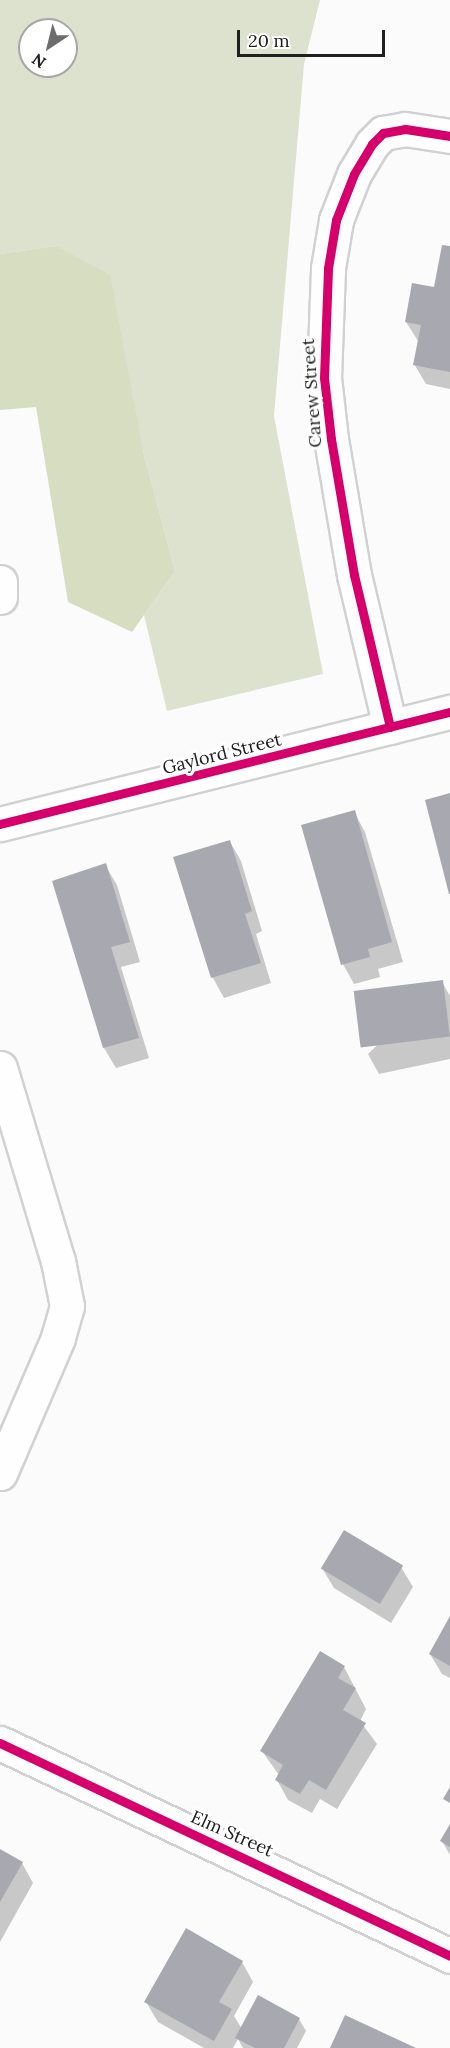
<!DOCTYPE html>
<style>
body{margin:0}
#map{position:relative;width:450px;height:2048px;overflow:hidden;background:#fbfbfc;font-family:Lora,serif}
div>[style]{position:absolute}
.green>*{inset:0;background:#dce2cd}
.forest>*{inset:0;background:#d6ddc1}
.shadow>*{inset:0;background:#0003}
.building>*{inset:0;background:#a8a8b1;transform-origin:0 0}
.roads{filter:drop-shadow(2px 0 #d1d1d2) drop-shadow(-2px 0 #d1d1d2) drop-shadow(0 2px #d1d1d2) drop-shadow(0 -2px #d1d1d2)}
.minor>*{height:33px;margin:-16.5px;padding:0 16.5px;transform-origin:16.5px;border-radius:16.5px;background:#fefeff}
.cycleway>*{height:9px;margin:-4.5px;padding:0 4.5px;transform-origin:4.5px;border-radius:4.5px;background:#d6006c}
span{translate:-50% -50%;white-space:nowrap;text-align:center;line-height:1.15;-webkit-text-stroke:6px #fff;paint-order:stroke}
.street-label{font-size:18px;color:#202021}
.north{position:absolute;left:18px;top:18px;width:60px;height:60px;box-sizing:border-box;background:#fff;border:2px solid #a6a6a6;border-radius:50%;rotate:215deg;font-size:16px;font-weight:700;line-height:24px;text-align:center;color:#202021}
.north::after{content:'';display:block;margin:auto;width:21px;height:27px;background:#6d6d6e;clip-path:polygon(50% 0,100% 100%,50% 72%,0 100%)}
.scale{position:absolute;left:237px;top:30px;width:148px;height:27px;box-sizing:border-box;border:3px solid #202021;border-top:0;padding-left:8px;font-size:18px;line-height:21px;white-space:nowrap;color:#202021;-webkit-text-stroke:4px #fff;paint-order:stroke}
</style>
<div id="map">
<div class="green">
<i style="clip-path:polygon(evenodd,0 0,320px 0,304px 64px,274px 416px,323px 674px,167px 711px,144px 615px,175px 571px,143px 451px,56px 246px,0 254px,0 0,30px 30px,66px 30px,66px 66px,30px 66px,30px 30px)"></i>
</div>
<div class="forest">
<i style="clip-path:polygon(56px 246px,110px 275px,143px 451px,175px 571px,132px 632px,68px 602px,36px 407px,0 410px,0 254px)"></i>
</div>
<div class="shadow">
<i style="clip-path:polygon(450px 248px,450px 389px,426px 384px,414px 364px,418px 341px,406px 322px,435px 288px)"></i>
<i style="clip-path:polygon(354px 812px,365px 832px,403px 962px,378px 969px,380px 977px,354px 984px,343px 964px)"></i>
<i style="clip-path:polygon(230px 842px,241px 861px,262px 931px,256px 934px,271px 983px,224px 998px,213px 978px,175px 858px)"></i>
<i style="clip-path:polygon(105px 865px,117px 885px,140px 962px,121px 967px,149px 1058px,116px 1068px,104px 1048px,53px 882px)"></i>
<i style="clip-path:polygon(442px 982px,450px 996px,450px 1059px,379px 1074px,368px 1054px)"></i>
<i style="clip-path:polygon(401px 1567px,413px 1587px,391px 1623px,334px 1588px,322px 1568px)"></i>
<i style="clip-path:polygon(450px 1619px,450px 1678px,442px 1674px,430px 1654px)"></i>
<i style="clip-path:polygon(344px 1667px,366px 1709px,360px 1721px,377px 1744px,337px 1809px,320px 1799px,312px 1813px,288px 1800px,277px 1780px,279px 1775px,262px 1751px)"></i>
<i style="clip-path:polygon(450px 1827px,450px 1855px,442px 1841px)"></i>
<i style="clip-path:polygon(0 1851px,22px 1863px,33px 1883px,0 1942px)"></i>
<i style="clip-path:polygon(242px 1962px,253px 1982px,234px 2016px,242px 2029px,299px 2019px,306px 2031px,297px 2048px,243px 2048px,238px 2039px,233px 2048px,204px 2048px,158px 2022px,146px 2002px)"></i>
</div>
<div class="building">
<i style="clip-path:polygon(442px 245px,450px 246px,450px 372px,413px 365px,421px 325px,405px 322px,412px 283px,434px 287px)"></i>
<i style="clip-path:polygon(450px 793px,450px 894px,449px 894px,425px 800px)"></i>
<i style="clip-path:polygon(355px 810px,392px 942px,368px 949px,370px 957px,341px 965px,301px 825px)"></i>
<i style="clip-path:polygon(230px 840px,252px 911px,245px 914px,261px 963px,211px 978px,173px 857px)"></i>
<i style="clip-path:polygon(106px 863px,130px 942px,111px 947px,139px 1038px,103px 1048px,52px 881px)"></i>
<i style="left:443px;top:980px;width:57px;height:90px;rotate:83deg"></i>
<i style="left:344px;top:1530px;width:69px;height:45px;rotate:31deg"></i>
<i style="clip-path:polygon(450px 1616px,450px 1666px,429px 1654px)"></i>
<i style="clip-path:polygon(320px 1651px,345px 1666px,338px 1678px,356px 1688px,343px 1710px,366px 1723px,326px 1790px,309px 1780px,300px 1794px,275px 1780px,283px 1765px,260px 1751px)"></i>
<i style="clip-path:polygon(450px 1787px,450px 1803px,443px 1799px)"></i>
<i style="clip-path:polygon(450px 1824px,450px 1847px,440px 1841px)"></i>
<i style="clip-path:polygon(0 1849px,23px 1862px,0 1902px)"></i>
<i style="clip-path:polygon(186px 1928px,243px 1961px,219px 2002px,232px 2009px,214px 2041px,144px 2002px)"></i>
<i style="clip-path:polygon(258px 1995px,300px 2018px,284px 2048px,255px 2048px,235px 2038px)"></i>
<i style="clip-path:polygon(345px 2015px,416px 2048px,330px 2048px)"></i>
</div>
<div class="roads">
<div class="minor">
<i style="left:0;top:582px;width:15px;rotate:90deg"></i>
<i style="left:390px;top:727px;width:156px;rotate:-103.3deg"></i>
<i style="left:354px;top:575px;width:138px;rotate:-99.6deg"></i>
<i style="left:331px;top:439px;width:61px;rotate:-96.5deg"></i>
<i style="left:324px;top:378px;width:110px;rotate:-87.9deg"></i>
<i style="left:328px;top:268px;width:49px;rotate:-80.5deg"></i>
<i style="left:336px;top:220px;width:49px;rotate:-68.6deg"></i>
<i style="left:354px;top:174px;width:35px;rotate:-59deg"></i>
<i style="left:372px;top:144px;width:16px;rotate:-45deg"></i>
<i style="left:383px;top:133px;width:22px;rotate:-10deg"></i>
<i style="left:405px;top:129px;width:46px;rotate:8.8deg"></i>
<i style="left:0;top:824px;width:464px;rotate:-14deg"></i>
<i style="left:0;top:1068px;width:202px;rotate:73.3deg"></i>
<i style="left:58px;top:1261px;width:46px;rotate:78.7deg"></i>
<i style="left:67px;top:1306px;width:33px;rotate:106deg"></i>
<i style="left:58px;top:1338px;width:147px;rotate:113.2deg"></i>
<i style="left:0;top:1743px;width:498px;rotate:25.3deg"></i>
</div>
</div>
<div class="cycleway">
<i style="left:390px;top:727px;width:156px;rotate:-103.3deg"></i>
<i style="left:354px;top:575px;width:138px;rotate:-99.6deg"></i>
<i style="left:331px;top:439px;width:61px;rotate:-96.5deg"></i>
<i style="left:324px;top:378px;width:110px;rotate:-87.9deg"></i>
<i style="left:328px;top:268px;width:49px;rotate:-80.5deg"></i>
<i style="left:336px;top:220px;width:49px;rotate:-68.6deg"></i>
<i style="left:354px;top:174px;width:35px;rotate:-59deg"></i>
<i style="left:372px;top:144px;width:16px;rotate:-45deg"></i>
<i style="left:383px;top:133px;width:22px;rotate:-10deg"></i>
<i style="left:405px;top:129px;width:46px;rotate:8.8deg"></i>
<i style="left:0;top:824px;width:464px;rotate:-14deg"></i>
<i style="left:0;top:1743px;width:498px;rotate:25.3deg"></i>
</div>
<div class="street-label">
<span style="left:312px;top:393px;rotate:-94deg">Carew Street</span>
<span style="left:222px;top:754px;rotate:-14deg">Gaylord Street</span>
<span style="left:232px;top:1834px;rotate:24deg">Elm Street</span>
</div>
<div class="north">N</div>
<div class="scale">20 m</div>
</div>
